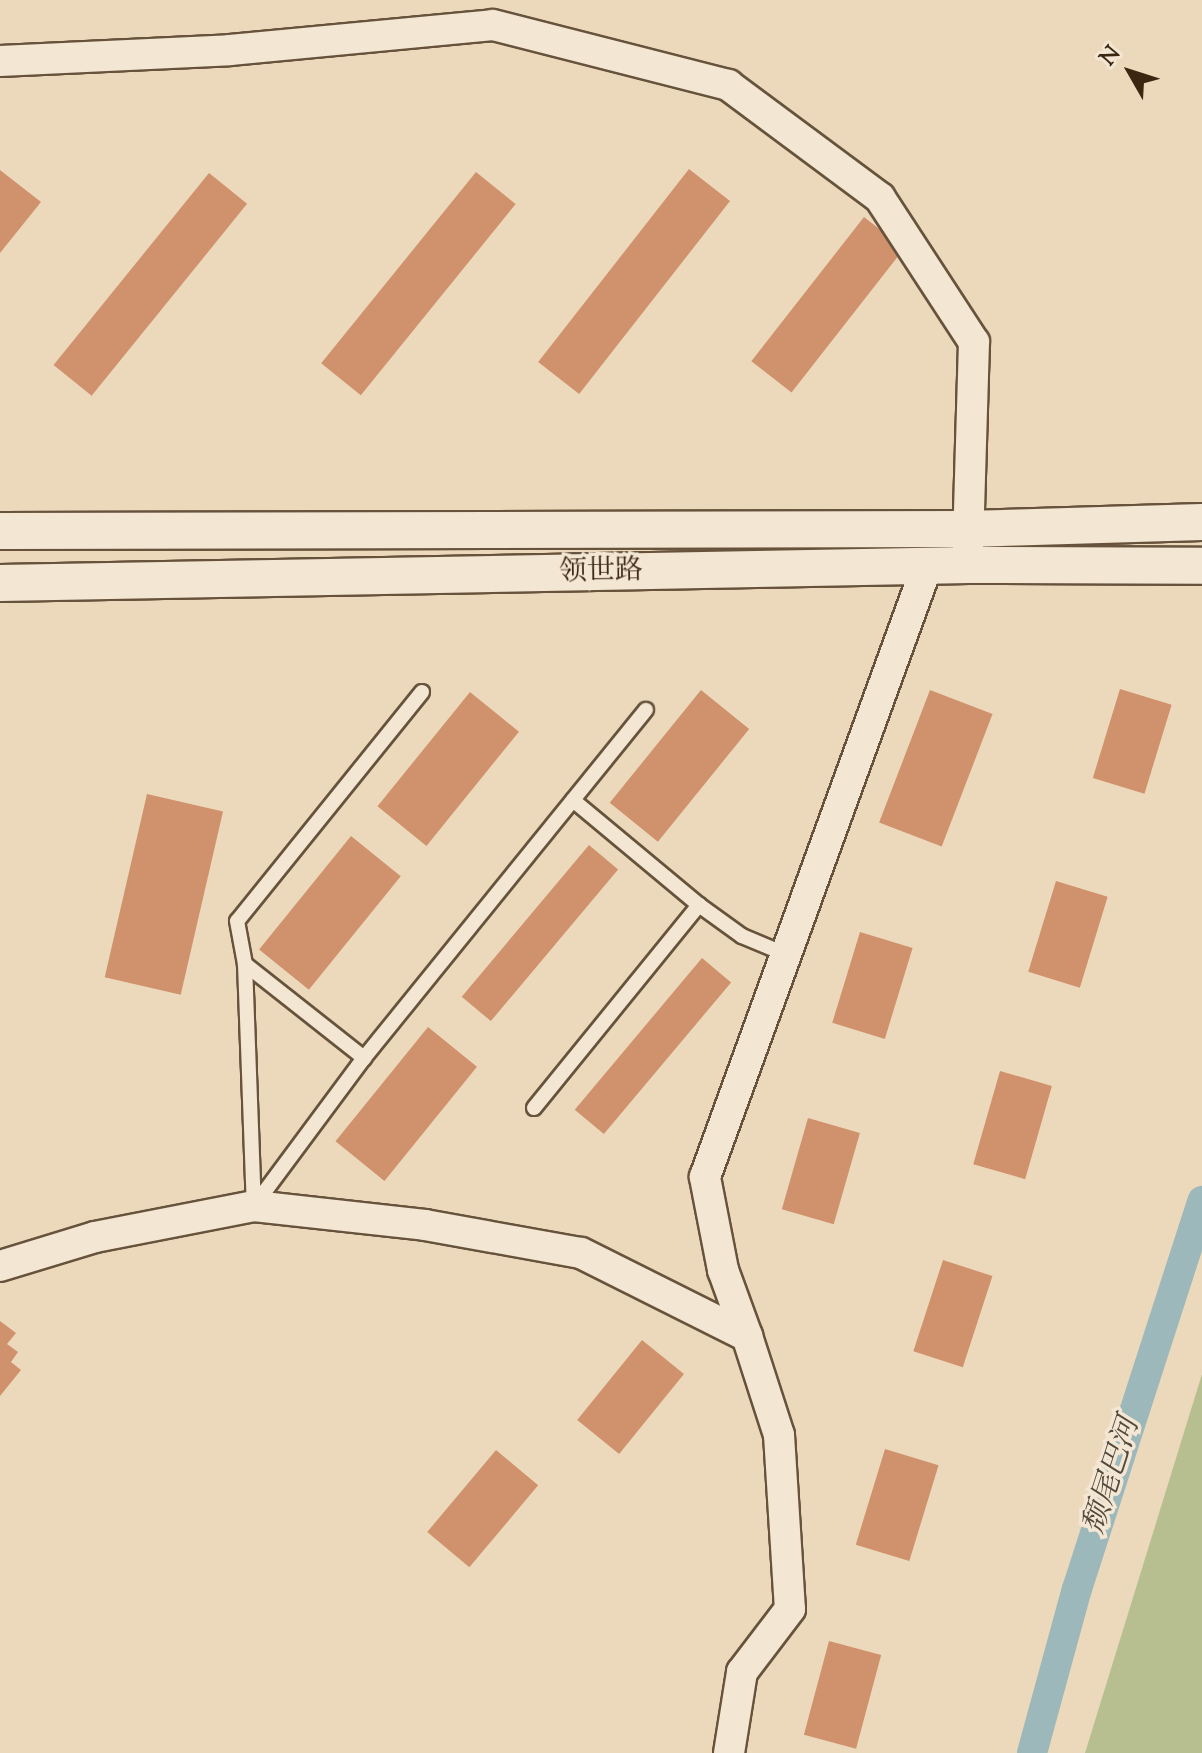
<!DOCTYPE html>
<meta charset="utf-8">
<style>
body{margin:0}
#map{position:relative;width:1202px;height:1753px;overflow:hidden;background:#ecd9bb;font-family:"Sorts Mill Goudy","Noto Serif SC",serif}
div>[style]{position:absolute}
.green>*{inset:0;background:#b7bf91}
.canal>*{height:30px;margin:-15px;padding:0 15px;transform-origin:15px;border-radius:15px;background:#9cb8ba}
.building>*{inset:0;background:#d0926d;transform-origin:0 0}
.roads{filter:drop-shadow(2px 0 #67533c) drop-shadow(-2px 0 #67533c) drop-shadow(0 2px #67533c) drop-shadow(0 -2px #67533c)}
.service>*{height:14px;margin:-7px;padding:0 7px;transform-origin:7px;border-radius:7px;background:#f3e6d3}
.minor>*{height:30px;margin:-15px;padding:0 15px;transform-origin:15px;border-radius:15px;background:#f3e6d3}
.tertiary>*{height:36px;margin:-18px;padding:0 18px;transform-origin:18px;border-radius:18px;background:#f3e6d3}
span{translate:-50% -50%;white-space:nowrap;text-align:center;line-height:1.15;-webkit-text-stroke:7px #f3e6d3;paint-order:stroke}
.street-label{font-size:28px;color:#3b2612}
.water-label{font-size:30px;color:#534a3c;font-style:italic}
.north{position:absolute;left:1090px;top:32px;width:80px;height:80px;-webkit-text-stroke:6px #f3e6d3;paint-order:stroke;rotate:309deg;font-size:22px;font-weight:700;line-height:32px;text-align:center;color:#3b2612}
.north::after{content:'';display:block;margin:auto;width:28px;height:36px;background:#3b2612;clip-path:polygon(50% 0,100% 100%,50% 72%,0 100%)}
</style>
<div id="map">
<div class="green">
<i style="clip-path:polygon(1202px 1374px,1202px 1753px,1085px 1753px)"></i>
</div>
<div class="canal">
<i style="left:1032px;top:1753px;width:170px;rotate:-74.7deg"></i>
<i style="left:1077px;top:1589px;width:408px;rotate:-72.1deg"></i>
</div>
<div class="building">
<i style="left:689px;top:169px;width:52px;height:245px;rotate:38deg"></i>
<i style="clip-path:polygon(0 170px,41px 202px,0 253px)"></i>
<i style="left:476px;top:172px;width:51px;height:246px;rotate:39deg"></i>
<i style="left:209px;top:173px;width:49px;height:247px;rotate:39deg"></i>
<i style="left:864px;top:217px;width:51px;height:183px;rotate:38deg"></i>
<i style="left:1120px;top:689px;width:54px;height:93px;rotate:17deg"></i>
<i style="left:701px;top:690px;width:62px;height:145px;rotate:39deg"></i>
<i style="left:930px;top:690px;width:67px;height:142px;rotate:21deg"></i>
<i style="left:470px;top:692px;width:63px;height:147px;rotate:39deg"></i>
<i style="left:147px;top:794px;width:78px;height:188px;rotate:13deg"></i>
<i style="left:351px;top:836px;width:64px;height:146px;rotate:39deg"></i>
<i style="left:589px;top:845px;width:38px;height:198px;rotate:40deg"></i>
<i style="left:1056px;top:881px;width:54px;height:95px;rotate:17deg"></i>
<i style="left:860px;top:932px;width:55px;height:95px;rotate:17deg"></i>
<i style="left:702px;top:958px;width:38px;height:198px;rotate:40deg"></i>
<i style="left:428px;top:1027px;width:63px;height:147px;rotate:39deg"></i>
<i style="left:1000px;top:1071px;width:54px;height:97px;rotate:16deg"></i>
<i style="left:808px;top:1118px;width:54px;height:95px;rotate:16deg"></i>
<i style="left:943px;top:1260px;width:52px;height:96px;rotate:18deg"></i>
<i style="clip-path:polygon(0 1321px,16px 1333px,7px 1344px,18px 1352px,11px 1362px,21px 1370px,0 1396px)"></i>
<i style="left:642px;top:1340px;width:54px;height:103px;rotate:39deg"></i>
<i style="left:885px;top:1449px;width:56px;height:100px;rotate:17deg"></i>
<i style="left:496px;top:1450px;width:55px;height:107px;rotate:40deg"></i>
<i style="left:829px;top:1641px;width:54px;height:97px;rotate:15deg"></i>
</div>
<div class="roads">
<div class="service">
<i style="left:422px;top:692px;width:294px;rotate:128.9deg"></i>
<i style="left:237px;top:921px;width:44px;rotate:79.5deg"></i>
<i style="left:245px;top:964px;width:242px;rotate:87.9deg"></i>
<i style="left:254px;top:1206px;width:184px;rotate:-53.4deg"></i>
<i style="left:364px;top:1058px;width:448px;rotate:-51deg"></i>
<i style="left:699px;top:905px;width:53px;rotate:35.8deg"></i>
<i style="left:742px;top:936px;width:47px;rotate:22.7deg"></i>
<i style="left:245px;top:964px;width:152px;rotate:38.3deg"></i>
<i style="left:534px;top:1108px;width:262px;rotate:-50.9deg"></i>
<i style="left:699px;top:905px;width:164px;rotate:-140.2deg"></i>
</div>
<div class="minor">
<i style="left:0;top:61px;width:230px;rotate:-2.7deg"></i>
<i style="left:230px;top:50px;width:264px;rotate:-5.4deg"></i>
<i style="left:493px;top:25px;width:243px;rotate:14.3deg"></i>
<i style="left:728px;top:85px;width:189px;rotate:36.6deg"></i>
<i style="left:880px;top:198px;width:172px;rotate:56.9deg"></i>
<i style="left:974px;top:342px;width:207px;rotate:91.7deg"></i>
<i style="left:0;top:1266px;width:99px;rotate:-17deg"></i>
<i style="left:95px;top:1237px;width:162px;rotate:-11deg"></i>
<i style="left:254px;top:1206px;width:172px;rotate:6.3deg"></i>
<i style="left:425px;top:1225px;width:158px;rotate:10.2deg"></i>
<i style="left:581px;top:1253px;width:186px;rotate:26.6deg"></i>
<i style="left:747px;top:1336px;width:104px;rotate:72.1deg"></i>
<i style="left:779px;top:1435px;width:174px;rotate:86.4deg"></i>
<i style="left:790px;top:1609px;width:79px;rotate:127.3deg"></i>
<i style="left:742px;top:1672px;width:82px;rotate:99.1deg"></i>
<i style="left:747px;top:1336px;width:70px;rotate:-110deg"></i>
<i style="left:723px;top:1270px;width:95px;rotate:-101deg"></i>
<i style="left:705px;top:1177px;width:650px;rotate:-70.03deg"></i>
</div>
<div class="tertiary">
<i style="left:0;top:531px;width:968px;rotate:-0.12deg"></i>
<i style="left:968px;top:529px;width:234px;rotate:-1.7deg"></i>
<i style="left:0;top:583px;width:969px;rotate:-1.06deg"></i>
<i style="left:969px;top:565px;width:233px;rotate:0.2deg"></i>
</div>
</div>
<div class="street-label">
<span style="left:601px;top:572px;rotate:-1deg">领世路</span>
</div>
<div class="water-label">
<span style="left:1113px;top:1476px;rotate:-72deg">颓尾巴河</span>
</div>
<div class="north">N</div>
</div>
